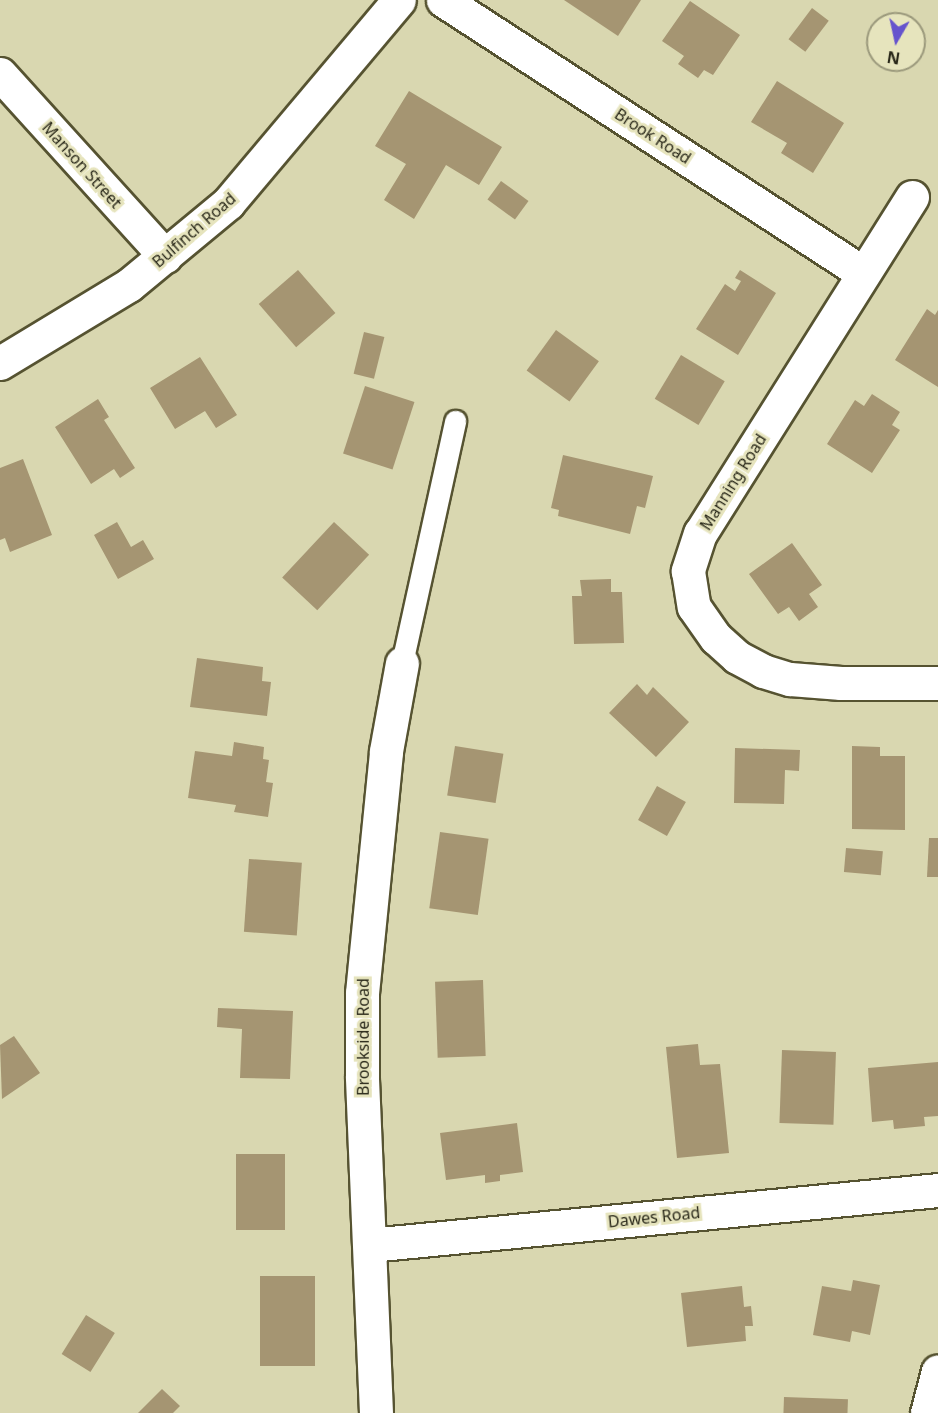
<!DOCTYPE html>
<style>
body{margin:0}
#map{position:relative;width:938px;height:1413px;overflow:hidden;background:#d9d7b0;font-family:"Noto Sans",sans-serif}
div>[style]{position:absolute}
.building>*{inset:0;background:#a59572;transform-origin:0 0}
.roads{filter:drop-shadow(2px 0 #565331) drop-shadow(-2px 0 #565331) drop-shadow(0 2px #565331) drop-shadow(0 -2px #565331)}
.lane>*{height:21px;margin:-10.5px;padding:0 10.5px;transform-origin:10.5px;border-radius:10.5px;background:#fff}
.street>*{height:33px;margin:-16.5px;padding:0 16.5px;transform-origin:16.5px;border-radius:16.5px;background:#fff}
span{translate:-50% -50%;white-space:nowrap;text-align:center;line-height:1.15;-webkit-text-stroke:6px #e6e4bd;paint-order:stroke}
.street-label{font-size:16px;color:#2a291a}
.north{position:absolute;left:866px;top:12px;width:60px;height:60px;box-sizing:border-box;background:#e6e4bd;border:2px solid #9b997c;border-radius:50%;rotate:189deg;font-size:16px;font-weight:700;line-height:24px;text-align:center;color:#2a291a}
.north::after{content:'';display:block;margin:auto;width:21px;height:27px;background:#6553cd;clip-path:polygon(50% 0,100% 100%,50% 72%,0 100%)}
</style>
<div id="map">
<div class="building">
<i style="clip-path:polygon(564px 0,641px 0,618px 36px)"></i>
<i style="clip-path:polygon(690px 1px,740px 35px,713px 75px,704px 70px,698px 78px,678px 64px,684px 56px,662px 41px)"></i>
<i style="left:812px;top:8px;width:21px;height:39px;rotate:37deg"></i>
<i style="clip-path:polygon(777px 81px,844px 123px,813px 173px,781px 153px,787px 143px,751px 122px)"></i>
<i style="clip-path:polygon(409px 91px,502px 147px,479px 185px,446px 165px,414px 219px,384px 200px,406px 164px,375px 146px)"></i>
<i style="left:501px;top:181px;width:34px;height:23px;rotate:36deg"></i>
<i style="left:298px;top:270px;width:57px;height:52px;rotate:49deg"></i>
<i style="clip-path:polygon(740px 270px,776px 293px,738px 355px,696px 329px,725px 284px,735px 291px,741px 281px,735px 278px)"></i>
<i style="clip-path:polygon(927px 309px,935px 315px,938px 310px,938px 387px,895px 360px)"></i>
<i style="left:556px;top:330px;width:53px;height:50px;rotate:36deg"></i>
<i style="left:364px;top:332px;width:21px;height:43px;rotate:14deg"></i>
<i style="left:681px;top:355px;width:51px;height:51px;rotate:31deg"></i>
<i style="clip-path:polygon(200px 357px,237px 415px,216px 428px,205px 411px,175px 429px,150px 388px)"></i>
<i style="left:365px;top:386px;width:52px;height:71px;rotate:18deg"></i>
<i style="clip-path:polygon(872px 394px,900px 412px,892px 425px,900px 430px,872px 473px,827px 444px,855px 400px,864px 406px)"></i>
<i style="clip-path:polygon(98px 399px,109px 417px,104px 420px,135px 468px,120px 478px,114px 469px,91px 484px,55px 427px)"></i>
<i style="clip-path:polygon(563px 455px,653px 476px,645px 508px,637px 506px,630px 534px,558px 516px,559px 510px,551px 508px)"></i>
<i style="clip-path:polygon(23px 459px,52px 535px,10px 552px,5px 538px,0 540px,0 468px)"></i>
<i style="clip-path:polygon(117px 522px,131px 547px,143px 540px,154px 559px,118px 579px,94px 535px)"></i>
<i style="left:334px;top:522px;width:48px;height:76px;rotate:43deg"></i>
<i style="clip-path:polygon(792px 543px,822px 585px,809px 594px,818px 607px,799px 621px,789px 607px,778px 614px,749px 574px)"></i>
<i style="clip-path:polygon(611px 579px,611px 592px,622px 592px,624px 643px,574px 644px,572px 596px,582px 596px,580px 580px)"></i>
<i style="clip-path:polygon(197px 658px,263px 667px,262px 681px,271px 682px,267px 716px,190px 707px)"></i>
<i style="clip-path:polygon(637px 684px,647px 695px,653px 687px,689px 722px,656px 757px,609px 713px)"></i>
<i style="clip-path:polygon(234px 742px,264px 747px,263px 759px,269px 760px,266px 782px,273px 783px,268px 817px,234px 812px,236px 805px,188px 798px,195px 751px,232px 756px)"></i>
<i style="left:455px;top:746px;width:49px;height:50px;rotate:9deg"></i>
<i style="clip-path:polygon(852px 746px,880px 747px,880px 756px,905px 756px,905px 830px,852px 829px)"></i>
<i style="clip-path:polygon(735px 748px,800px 750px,799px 771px,785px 770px,784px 804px,734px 803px)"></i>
<i style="left:657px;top:786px;width:33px;height:39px;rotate:29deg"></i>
<i style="left:440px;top:832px;width:49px;height:77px;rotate:8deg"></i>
<i style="clip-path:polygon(929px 838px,938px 838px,938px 877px,927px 877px)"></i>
<i style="left:846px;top:848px;width:37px;height:24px;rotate:5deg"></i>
<i style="left:249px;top:859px;width:53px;height:73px;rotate:4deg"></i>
<i style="left:483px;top:980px;width:76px;height:48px;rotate:88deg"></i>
<i style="clip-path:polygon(218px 1008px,293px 1011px,290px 1079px,240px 1078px,242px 1029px,217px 1027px)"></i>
<i style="clip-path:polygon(14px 1036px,40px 1073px,2px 1099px,0 1045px)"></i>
<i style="clip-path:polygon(698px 1044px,700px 1065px,720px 1064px,729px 1153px,677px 1158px,666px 1047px)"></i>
<i style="left:782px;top:1050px;width:54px;height:73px;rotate:2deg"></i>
<i style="clip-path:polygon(938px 1062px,938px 1116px,924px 1117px,925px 1126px,894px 1129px,893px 1120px,872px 1122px,868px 1068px)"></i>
<i style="clip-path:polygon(517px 1123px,523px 1172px,500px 1175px,500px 1181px,485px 1183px,485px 1175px,446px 1180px,440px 1133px)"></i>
<i style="left:236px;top:1154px;width:49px;height:76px"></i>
<i style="left:260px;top:1276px;width:55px;height:90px"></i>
<i style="clip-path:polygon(853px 1280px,880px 1285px,870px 1335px,852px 1331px,850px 1342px,813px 1335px,822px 1286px,851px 1291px)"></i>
<i style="clip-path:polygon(742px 1286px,744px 1307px,751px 1306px,753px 1326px,745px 1326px,746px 1341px,687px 1347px,681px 1293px)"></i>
<i style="left:86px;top:1315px;width:34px;height:46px;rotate:32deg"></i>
<i style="clip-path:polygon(162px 1389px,180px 1406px,173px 1413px,138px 1413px)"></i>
<i style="left:784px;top:1397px;width:64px;height:16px;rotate:2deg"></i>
</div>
<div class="roads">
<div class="lane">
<i style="left:402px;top:663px;width:248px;rotate:-77.6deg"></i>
</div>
<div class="street">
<i style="left:443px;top:0;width:501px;rotate:33.02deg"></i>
<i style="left:0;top:74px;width:246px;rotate:47.8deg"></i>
<i style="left:912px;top:197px;width:397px;rotate:122.2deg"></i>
<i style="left:700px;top:533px;width:40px;rotate:108deg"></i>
<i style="left:688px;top:571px;width:36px;rotate:81deg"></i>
<i style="left:694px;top:607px;width:38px;rotate:55deg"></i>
<i style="left:716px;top:638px;width:28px;rotate:42deg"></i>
<i style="left:737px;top:657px;width:30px;rotate:28deg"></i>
<i style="left:763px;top:671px;width:28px;rotate:17deg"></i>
<i style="left:790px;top:679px;width:51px;rotate:4.5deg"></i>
<i style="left:841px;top:683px;width:97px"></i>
<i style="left:0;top:363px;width:151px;rotate:-31.2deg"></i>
<i style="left:129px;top:285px;width:129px;rotate:-39.6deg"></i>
<i style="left:228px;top:203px;width:265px;rotate:-49.9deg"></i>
<i style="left:370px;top:1245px;width:571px;rotate:-5.53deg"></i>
<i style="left:376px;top:1413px;width:337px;rotate:-92.4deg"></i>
<i style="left:362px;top:1076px;width:83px;rotate:-90deg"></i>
<i style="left:362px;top:993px;width:243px;rotate:-84.3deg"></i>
<i style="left:386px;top:751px;width:89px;rotate:-79.7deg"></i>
<i style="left:927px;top:1413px;width:43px;rotate:-75.3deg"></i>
</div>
</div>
<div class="street-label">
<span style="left:653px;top:136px;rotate:33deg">Brook Road</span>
<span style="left:82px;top:165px;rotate:48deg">Manson Street</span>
<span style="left:194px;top:230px;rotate:-41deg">Bulfinch Road</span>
<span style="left:733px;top:482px;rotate:-58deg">Manning Road</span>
<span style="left:363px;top:1037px;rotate:-90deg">Brookside Road</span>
<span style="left:654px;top:1217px;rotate:-6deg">Dawes Road</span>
</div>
<div class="north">N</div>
</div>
